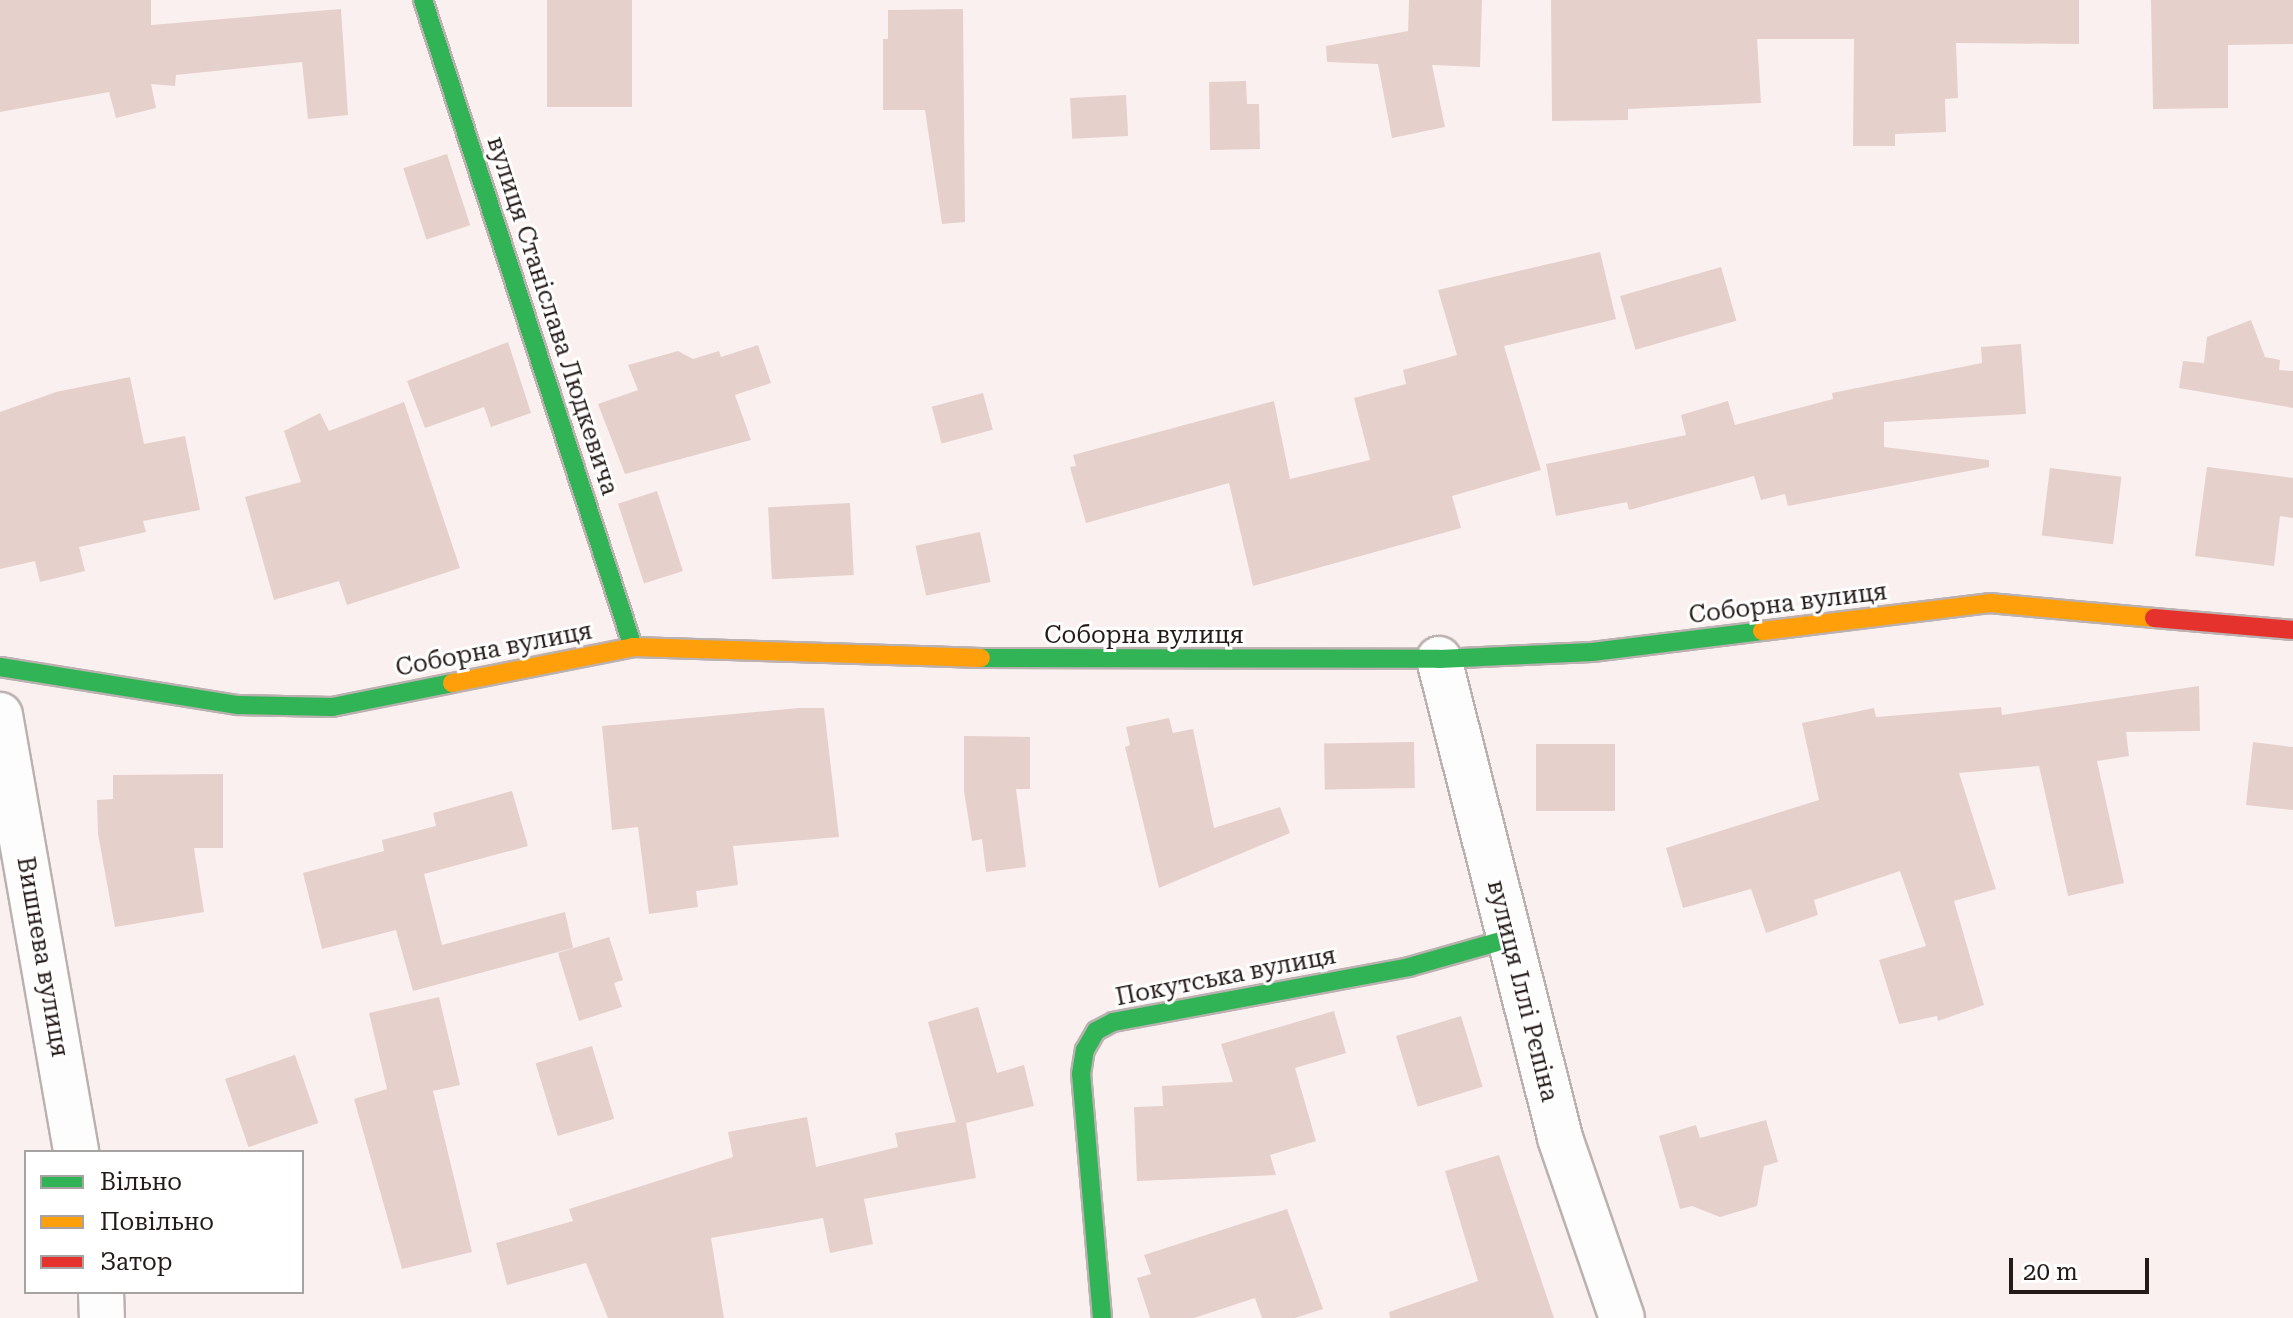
<!DOCTYPE html>
<meta charset="utf-8">
<style>
body{margin:0}
#map{position:relative;width:2293px;height:1318px;overflow:hidden;background:#faf0ef;font-family:"Roboto Serif",serif}
div>[style]{position:absolute}
.building>*{inset:0;background:#e6d0cc;transform-origin:0 0}
.roads{filter:drop-shadow(2px 0 #bab1b0) drop-shadow(-2px 0 #bab1b0) drop-shadow(0 2px #bab1b0) drop-shadow(0 -2px #bab1b0)}
.street>*{height:44px;margin:-22px;padding:0 22px;transform-origin:22px;border-radius:22px;background:#fefdfd}
.fast>*{height:18px;margin:-9px;padding:0 9px;transform-origin:9px;border-radius:9px;background:#30b455}
.slow>*{height:18px;margin:-9px;padding:0 9px;transform-origin:9px;border-radius:9px;background:#ff9f0a}
.jam>*{height:18px;margin:-9px;padding:0 9px;transform-origin:9px;border-radius:9px;background:#e5322d}
span{translate:-50% -50%;white-space:nowrap;text-align:center;line-height:1.15;-webkit-text-stroke:6px #fff;paint-order:stroke}
.street-label{font-size:24px;color:#241a18}
.legend{position:absolute;left:24px;top:1150px;width:280px;height:144px;box-sizing:border-box;background:#fff;border:2px solid #a7a3a3;margin:0;padding:10px 14px;list-style:none;font-size:24px;color:#241a18}
.legend li{display:flex;align-items:center;gap:16px;height:40px}
.legend b{width:40px;border:2px solid #a7a3a3}
.scale{position:absolute;left:2009px;top:1258px;width:140px;height:36px;box-sizing:border-box;border:4px solid #241a18;border-top:0;padding-left:10px;font-size:24px;line-height:28px;white-space:nowrap;color:#241a18;-webkit-text-stroke:6px #fff;paint-order:stroke}
</style>
<div id="map">
<div class="building">
<i style="clip-path:polygon(0 0,151px 0,151px 25px,341px 9px,348px 115px,308px 119px,302px 62px,176px 75px,175px 86px,151px 84px,156px 108px,116px 118px,109px 92px,0 112px)"></i>
<i style="left:547px;top:0;width:85px;height:107px"></i>
<i style="clip-path:polygon(1409px 0,1482px 0,1480px 67px,1432px 65px,1445px 127px,1392px 138px,1378px 64px,1327px 62px,1326px 46px,1408px 31px)"></i>
<i style="clip-path:polygon(1551px 0,2079px 0,2079px 44px,1956px 43px,1958px 98px,1945px 99px,1946px 132px,1895px 134px,1895px 146px,1853px 146px,1854px 39px,1757px 39px,1761px 103px,1628px 109px,1628px 120px,1552px 121px)"></i>
<i style="clip-path:polygon(2151px 0,2293px 0,2293px 44px,2228px 45px,2228px 108px,2153px 109px)"></i>
<i style="clip-path:polygon(963px 9px,965px 222px,942px 224px,925px 110px,883px 110px,883px 39px,888px 39px,888px 10px)"></i>
<i style="clip-path:polygon(1246px 81px,1247px 104px,1259px 104px,1260px 149px,1210px 150px,1209px 82px)"></i>
<i style="left:1126px;top:95px;width:41px;height:56px;rotate:87deg"></i>
<i style="left:447px;top:154px;width:75px;height:46px;rotate:72deg"></i>
<i style="clip-path:polygon(1600px 252px,1616px 319px,1504px 346px,1541px 470px,1452px 496px,1461px 528px,1253px 586px,1229px 483px,1086px 523px,1070px 467px,1076px 466px,1073px 455px,1274px 401px,1290px 479px,1370px 460px,1354px 398px,1406px 384px,1403px 370px,1457px 355px,1438px 290px)"></i>
<i style="left:1721px;top:267px;width:56px;height:105px;rotate:74deg"></i>
<i style="clip-path:polygon(2251px 320px,2265px 357px,2280px 360px,2279px 370px,2293px 371px,2293px 408px,2179px 388px,2183px 361px,2204px 363px,2207px 337px)"></i>
<i style="clip-path:polygon(508px 342px,531px 413px,491px 427px,484px 407px,425px 428px,407px 381px)"></i>
<i style="clip-path:polygon(2021px 344px,2026px 414px,1884px 422px,1884px 447px,1989px 460px,1989px 467px,1788px 506px,1785px 494px,1761px 500px,1754px 476px,1629px 510px,1627px 502px,1556px 516px,1546px 464px,1686px 435px,1681px 415px,1728px 401px,1735px 425px,1833px 399px,1832px 393px,1982px 363px,1981px 347px)"></i>
<i style="clip-path:polygon(758px 345px,771px 383px,735px 395px,751px 440px,625px 474px,598px 404px,638px 390px,628px 365px,678px 351px,693px 359px,719px 351px,721px 357px)"></i>
<i style="clip-path:polygon(130px 377px,144px 444px,185px 436px,200px 510px,143px 521px,146px 532px,79px 547px,85px 571px,40px 582px,35px 561px,0 569px,0 412px,56px 392px)"></i>
<i style="left:983px;top:393px;width:38px;height:53px;rotate:75deg"></i>
<i style="clip-path:polygon(404px 402px,460px 568px,347px 605px,339px 581px,274px 600px,245px 497px,301px 482px,284px 431px,320px 413px,329px 431px)"></i>
<i style="clip-path:polygon(2207px 467px,2293px 478px,2293px 518px,2280px 516px,2274px 566px,2195px 556px)"></i>
<i style="left:2050px;top:468px;width:72px;height:68px;rotate:7deg"></i>
<i style="left:657px;top:491px;width:84px;height:41px;rotate:72deg"></i>
<i style="left:850px;top:503px;width:72px;height:82px;rotate:87deg"></i>
<i style="left:980px;top:532px;width:51px;height:66px;rotate:78deg"></i>
<i style="clip-path:polygon(2199px 686px,2200px 731px,2126px 732px,2129px 756px,2097px 761px,2124px 883px,2068px 896px,2039px 766px,1959px 773px,1996px 889px,1954px 901px,1984px 1005px,1938px 1021px,1937px 1016px,1899px 1024px,1879px 960px,1926px 946px,1900px 871px,1814px 900px,1818px 915px,1766px 933px,1751px 889px,1683px 908px,1666px 848px,1819px 800px,1802px 723px,1874px 708px,1876px 717px,2001px 707px,2002px 715px)"></i>
<i style="clip-path:polygon(799px 708px,824px 708px,839px 837px,733px 846px,738px 885px,696px 891px,698px 907px,649px 914px,638px 827px,612px 830px,602px 726px)"></i>
<i style="clip-path:polygon(1169px 718px,1173px 733px,1193px 729px,1214px 828px,1280px 807px,1290px 833px,1159px 888px,1125px 747px,1130px 745px,1126px 727px)"></i>
<i style="clip-path:polygon(964px 736px,1030px 737px,1030px 789px,1016px 789px,1026px 867px,986px 872px,982px 839px,972px 841px,964px 791px)"></i>
<i style="left:1414px;top:742px;width:46px;height:90px;rotate:89deg"></i>
<i style="clip-path:polygon(2253px 742px,2293px 747px,2293px 810px,2246px 805px)"></i>
<i style="left:1536px;top:744px;width:79px;height:67px"></i>
<i style="clip-path:polygon(223px 774px,223px 848px,194px 848px,204px 912px,115px 927px,98px 834px,97px 800px,113px 799px,113px 775px)"></i>
<i style="clip-path:polygon(512px 791px,528px 846px,424px 874px,442px 945px,565px 912px,573px 948px,413px 991px,396px 930px,322px 949px,303px 873px,384px 851px,382px 840px,436px 826px,433px 813px)"></i>
<i style="clip-path:polygon(609px 937px,623px 980px,614px 983px,622px 1007px,579px 1021px,558px 953px)"></i>
<i style="clip-path:polygon(439px 997px,460px 1085px,433px 1091px,472px 1252px,402px 1269px,354px 1099px,387px 1089px,369px 1013px)"></i>
<i style="clip-path:polygon(978px 1007px,997px 1073px,1024px 1065px,1034px 1106px,966px 1123px,976px 1178px,864px 1199px,873px 1244px,830px 1253px,823px 1218px,711px 1238px,724px 1318px,608px 1318px,586px 1263px,507px 1285px,496px 1243px,573px 1221px,569px 1209px,733px 1157px,728px 1132px,807px 1117px,816px 1167px,898px 1147px,895px 1133px,956px 1122px,928px 1022px)"></i>
<i style="clip-path:polygon(1334px 1011px,1346px 1053px,1295px 1068px,1316px 1141px,1270px 1155px,1276px 1175px,1137px 1181px,1134px 1107px,1163px 1106px,1162px 1086px,1233px 1082px,1221px 1044px)"></i>
<i style="left:1461px;top:1016px;width:74px;height:68px;rotate:73deg"></i>
<i style="left:592px;top:1046px;width:76px;height:59px;rotate:73deg"></i>
<i style="left:295px;top:1055px;width:72px;height:74px;rotate:71deg"></i>
<i style="clip-path:polygon(1766px 1120px,1778px 1162px,1764px 1166px,1757px 1206px,1720px 1217px,1692px 1206px,1680px 1209px,1659px 1136px,1696px 1125px,1700px 1138px)"></i>
<i style="clip-path:polygon(1499px 1155px,1554px 1318px,1390px 1318px,1389px 1312px,1478px 1281px,1445px 1171px)"></i>
<i style="clip-path:polygon(1287px 1209px,1323px 1309px,1295px 1318px,1262px 1318px,1255px 1298px,1194px 1318px,1150px 1318px,1137px 1278px,1151px 1274px,1144px 1255px)"></i>
</div>
<div class="roads">
<div class="street">
<i style="left:1439px;top:659px;width:494px;rotate:75.8deg"></i>
<i style="left:1560px;top:1138px;width:190px;rotate:71deg"></i>
<i style="left:0;top:715px;width:444px;rotate:80.1deg"></i>
<i style="left:101px;top:1292px;width:26px;rotate:88deg"></i>
</div>
<div class="fast">
<i style="left:423px;top:0;width:680px;rotate:72.02deg"></i>
<i style="left:981px;top:658px;width:458px;rotate:0.1deg"></i>
<i style="left:1439px;top:659px;width:153px;rotate:-2.6deg"></i>
<i style="left:1592px;top:652px;width:171px;rotate:-7deg"></i>
<i style="left:0;top:667px;width:241px;rotate:9.1deg"></i>
<i style="left:238px;top:705px;width:94px;rotate:1.2deg"></i>
<i style="left:332px;top:707px;width:122px;rotate:-11.3deg"></i>
<i style="left:1102px;top:1318px;width:245px;rotate:-94.9deg"></i>
<i style="left:1081px;top:1074px;width:24px;rotate:-81deg"></i>
<i style="left:1085px;top:1050px;width:22px;rotate:-60deg"></i>
<i style="left:1096px;top:1031px;width:19px;rotate:-28deg"></i>
<i style="left:1113px;top:1022px;width:301px;rotate:-10.5deg"></i>
<i style="left:1409px;top:967px;width:103px;rotate:-15.8deg"></i>
</div>
<div class="slow">
<i style="left:1762px;top:631px;width:229px;rotate:-7deg"></i>
<i style="left:1989px;top:603px;width:166px;rotate:5.2deg"></i>
<i style="left:452px;top:683px;width:185px;rotate:-11.2deg"></i>
<i style="left:633px;top:647px;width:348px;rotate:1.8deg"></i>
</div>
<div class="jam">
<i style="left:2154px;top:618px;width:140px;rotate:4.9deg"></i>
</div>
</div>
<div class="street-label">
<span style="left:552px;top:316px;rotate:72deg">вулиця Станіслава Людкевича</span>
<span style="left:1788px;top:604px;rotate:-7deg">Соборна вулиця</span>
<span style="left:1144px;top:636px">Соборна вулиця</span>
<span style="left:494px;top:650px;rotate:-11deg">Соборна вулиця</span>
<span style="left:42px;top:957px;rotate:80deg">Вишнева вулиця</span>
<span style="left:1226px;top:977px;rotate:-11deg">Покутська вулиця</span>
<span style="left:1522px;top:991px;rotate:76deg">вулиця Іллі Рєпіна</span>
</div>
<ul class="legend">
<li><b style="height:10px;background:#30b455"></b>Вільно</li>
<li><b style="height:10px;background:#ff9f0a"></b>Повільно</li>
<li><b style="height:10px;background:#e5322d"></b>Затор</li>
</ul>
<div class="scale">20 m</div>
</div>
